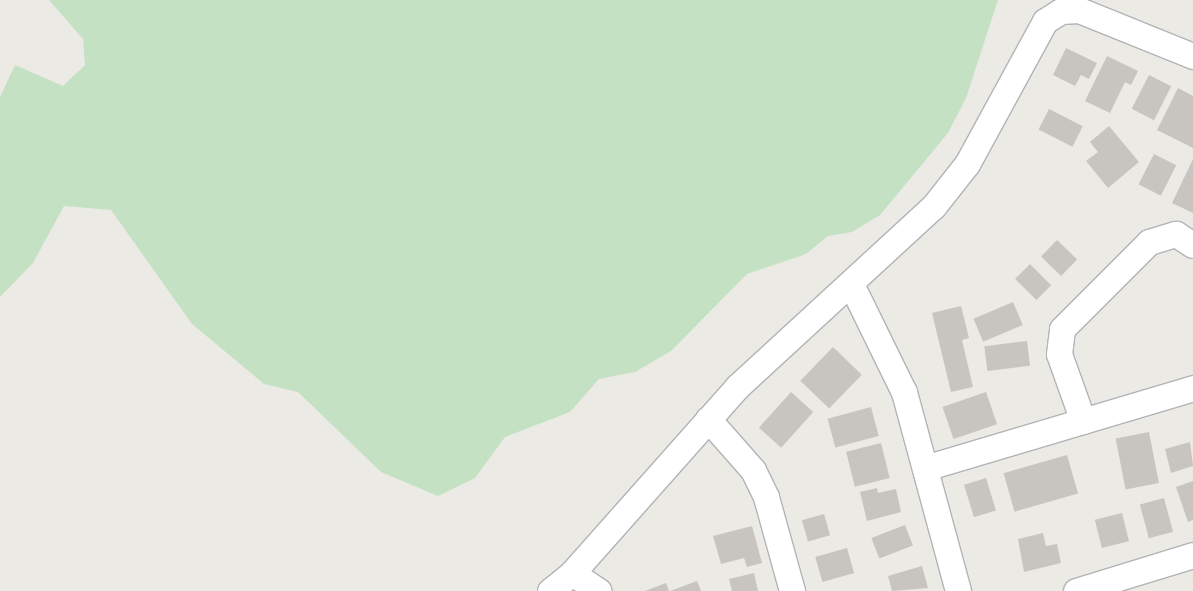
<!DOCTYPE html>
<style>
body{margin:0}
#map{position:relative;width:1193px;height:591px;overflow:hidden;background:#eceae4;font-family:"Varela Round",sans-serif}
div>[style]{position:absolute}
.green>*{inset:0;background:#c4e1c4}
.building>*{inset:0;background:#c8c5c1;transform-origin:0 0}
.roads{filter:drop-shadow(1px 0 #b1b4b7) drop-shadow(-1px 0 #b1b4b7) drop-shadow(0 1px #b1b4b7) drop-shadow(0 -1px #b1b4b7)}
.minor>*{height:25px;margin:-12.5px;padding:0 12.5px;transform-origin:12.5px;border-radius:12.5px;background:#fff}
span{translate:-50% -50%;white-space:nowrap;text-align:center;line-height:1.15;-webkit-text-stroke:4px #fff;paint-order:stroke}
</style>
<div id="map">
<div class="green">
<i style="clip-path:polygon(49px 0,998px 0,966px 98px,948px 133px,880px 215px,852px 232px,828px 236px,806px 254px,747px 274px,671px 351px,635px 372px,599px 379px,570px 412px,505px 437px,475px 478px,438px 496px,381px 472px,298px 392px,264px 384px,192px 324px,111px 210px,64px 206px,33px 263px,0 297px,0 97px,15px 65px,63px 86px,85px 65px,83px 39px)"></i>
</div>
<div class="building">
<i style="clip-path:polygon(1066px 48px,1097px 63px,1089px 79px,1081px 75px,1075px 86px,1053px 75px)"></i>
<i style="clip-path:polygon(1107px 56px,1138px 71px,1131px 85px,1125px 82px,1110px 113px,1085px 101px)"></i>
<i style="left:1149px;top:75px;width:25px;height:38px;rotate:27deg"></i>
<i style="clip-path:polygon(1178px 88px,1193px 96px,1193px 148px,1157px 130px)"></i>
<i style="left:1049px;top:109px;width:38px;height:23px;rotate:27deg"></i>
<i style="clip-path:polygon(1109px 126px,1139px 162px,1108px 188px,1086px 161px,1098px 152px,1090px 142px)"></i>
<i style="left:1154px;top:154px;width:25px;height:34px;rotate:27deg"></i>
<i style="clip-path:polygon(1193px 159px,1193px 213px,1172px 203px)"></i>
<i style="left:1057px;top:240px;width:28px;height:23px;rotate:44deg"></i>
<i style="left:1030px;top:264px;width:30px;height:21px;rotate:45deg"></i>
<i style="left:1013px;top:302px;width:25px;height:43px;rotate:67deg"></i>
<i style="clip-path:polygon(961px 306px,969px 338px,962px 340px,973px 387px,951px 392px,932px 313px)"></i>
<i style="left:1027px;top:341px;width:25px;height:43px;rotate:83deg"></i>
<i style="left:833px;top:347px;width:40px;height:47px;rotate:44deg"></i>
<i style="left:791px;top:392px;width:30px;height:48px;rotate:42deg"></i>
<i style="left:986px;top:392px;width:34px;height:46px;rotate:71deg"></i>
<i style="left:871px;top:407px;width:30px;height:45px;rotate:75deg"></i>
<i style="left:1149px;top:432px;width:52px;height:34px;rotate:79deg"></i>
<i style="clip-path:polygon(1190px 442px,1193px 466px,1171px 473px,1165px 449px)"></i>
<i style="left:881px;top:443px;width:36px;height:36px;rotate:76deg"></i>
<i style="left:1067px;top:455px;width:40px;height:66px;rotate:74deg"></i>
<i style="left:986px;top:478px;width:34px;height:23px;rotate:73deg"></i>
<i style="clip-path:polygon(1193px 481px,1193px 520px,1188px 522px,1176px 487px)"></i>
<i style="clip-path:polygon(877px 488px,878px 493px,896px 489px,901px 512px,867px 521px,860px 492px)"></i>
<i style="left:1164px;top:498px;width:35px;height:25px;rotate:75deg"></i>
<i style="left:1122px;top:513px;width:29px;height:28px;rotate:76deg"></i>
<i style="left:824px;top:514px;width:22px;height:23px;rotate:74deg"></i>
<i style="left:905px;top:525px;width:22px;height:36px;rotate:69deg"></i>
<i style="clip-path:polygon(752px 526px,762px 563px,747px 567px,744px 558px,721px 564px,713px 536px)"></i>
<i style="clip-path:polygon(1043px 533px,1046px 546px,1057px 544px,1061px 563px,1024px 572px,1018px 539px)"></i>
<i style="left:847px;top:548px;width:26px;height:33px;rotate:74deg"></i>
<i style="clip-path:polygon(922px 566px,928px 588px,892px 591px,888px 576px)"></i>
<i style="clip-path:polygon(754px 573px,758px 591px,732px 591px,729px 579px)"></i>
<i style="clip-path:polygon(697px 581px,701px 591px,670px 591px)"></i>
<i style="clip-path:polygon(666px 583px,669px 591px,645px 591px)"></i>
</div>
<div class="roads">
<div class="minor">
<i style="left:851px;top:284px;width:120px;rotate:63.9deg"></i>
<i style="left:904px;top:392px;width:206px;rotate:74.8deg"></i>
<i style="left:708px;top:419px;width:68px;rotate:48.6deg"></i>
<i style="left:753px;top:470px;width:30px;rotate:64deg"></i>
<i style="left:766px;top:497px;width:98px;rotate:74.5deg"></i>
<i style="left:1083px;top:421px;width:71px;rotate:-109.7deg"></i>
<i style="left:1059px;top:354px;width:25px;rotate:-83deg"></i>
<i style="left:1062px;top:329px;width:123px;rotate:-45deg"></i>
<i style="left:1149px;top:242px;width:28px;rotate:-17deg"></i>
<i style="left:1176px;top:234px;width:20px;rotate:33deg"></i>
<i style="left:925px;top:468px;width:280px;rotate:-16.6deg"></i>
<i style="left:572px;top:573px;width:32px;rotate:34deg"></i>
<i style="left:550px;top:591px;width:28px;rotate:-39deg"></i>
<i style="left:572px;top:573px;width:250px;rotate:-48.4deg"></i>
<i style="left:738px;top:386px;width:265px;rotate:-42.6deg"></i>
<i style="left:933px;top:207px;width:55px;rotate:-51.7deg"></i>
<i style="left:967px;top:164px;width:163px;rotate:-61.4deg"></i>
<i style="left:1045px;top:21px;width:19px;rotate:-32deg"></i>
<i style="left:1061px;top:11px;width:18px;rotate:-3deg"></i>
<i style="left:1079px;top:10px;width:123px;rotate:22deg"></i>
<i style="left:1076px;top:591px;width:122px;rotate:-17.1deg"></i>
</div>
</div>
</div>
